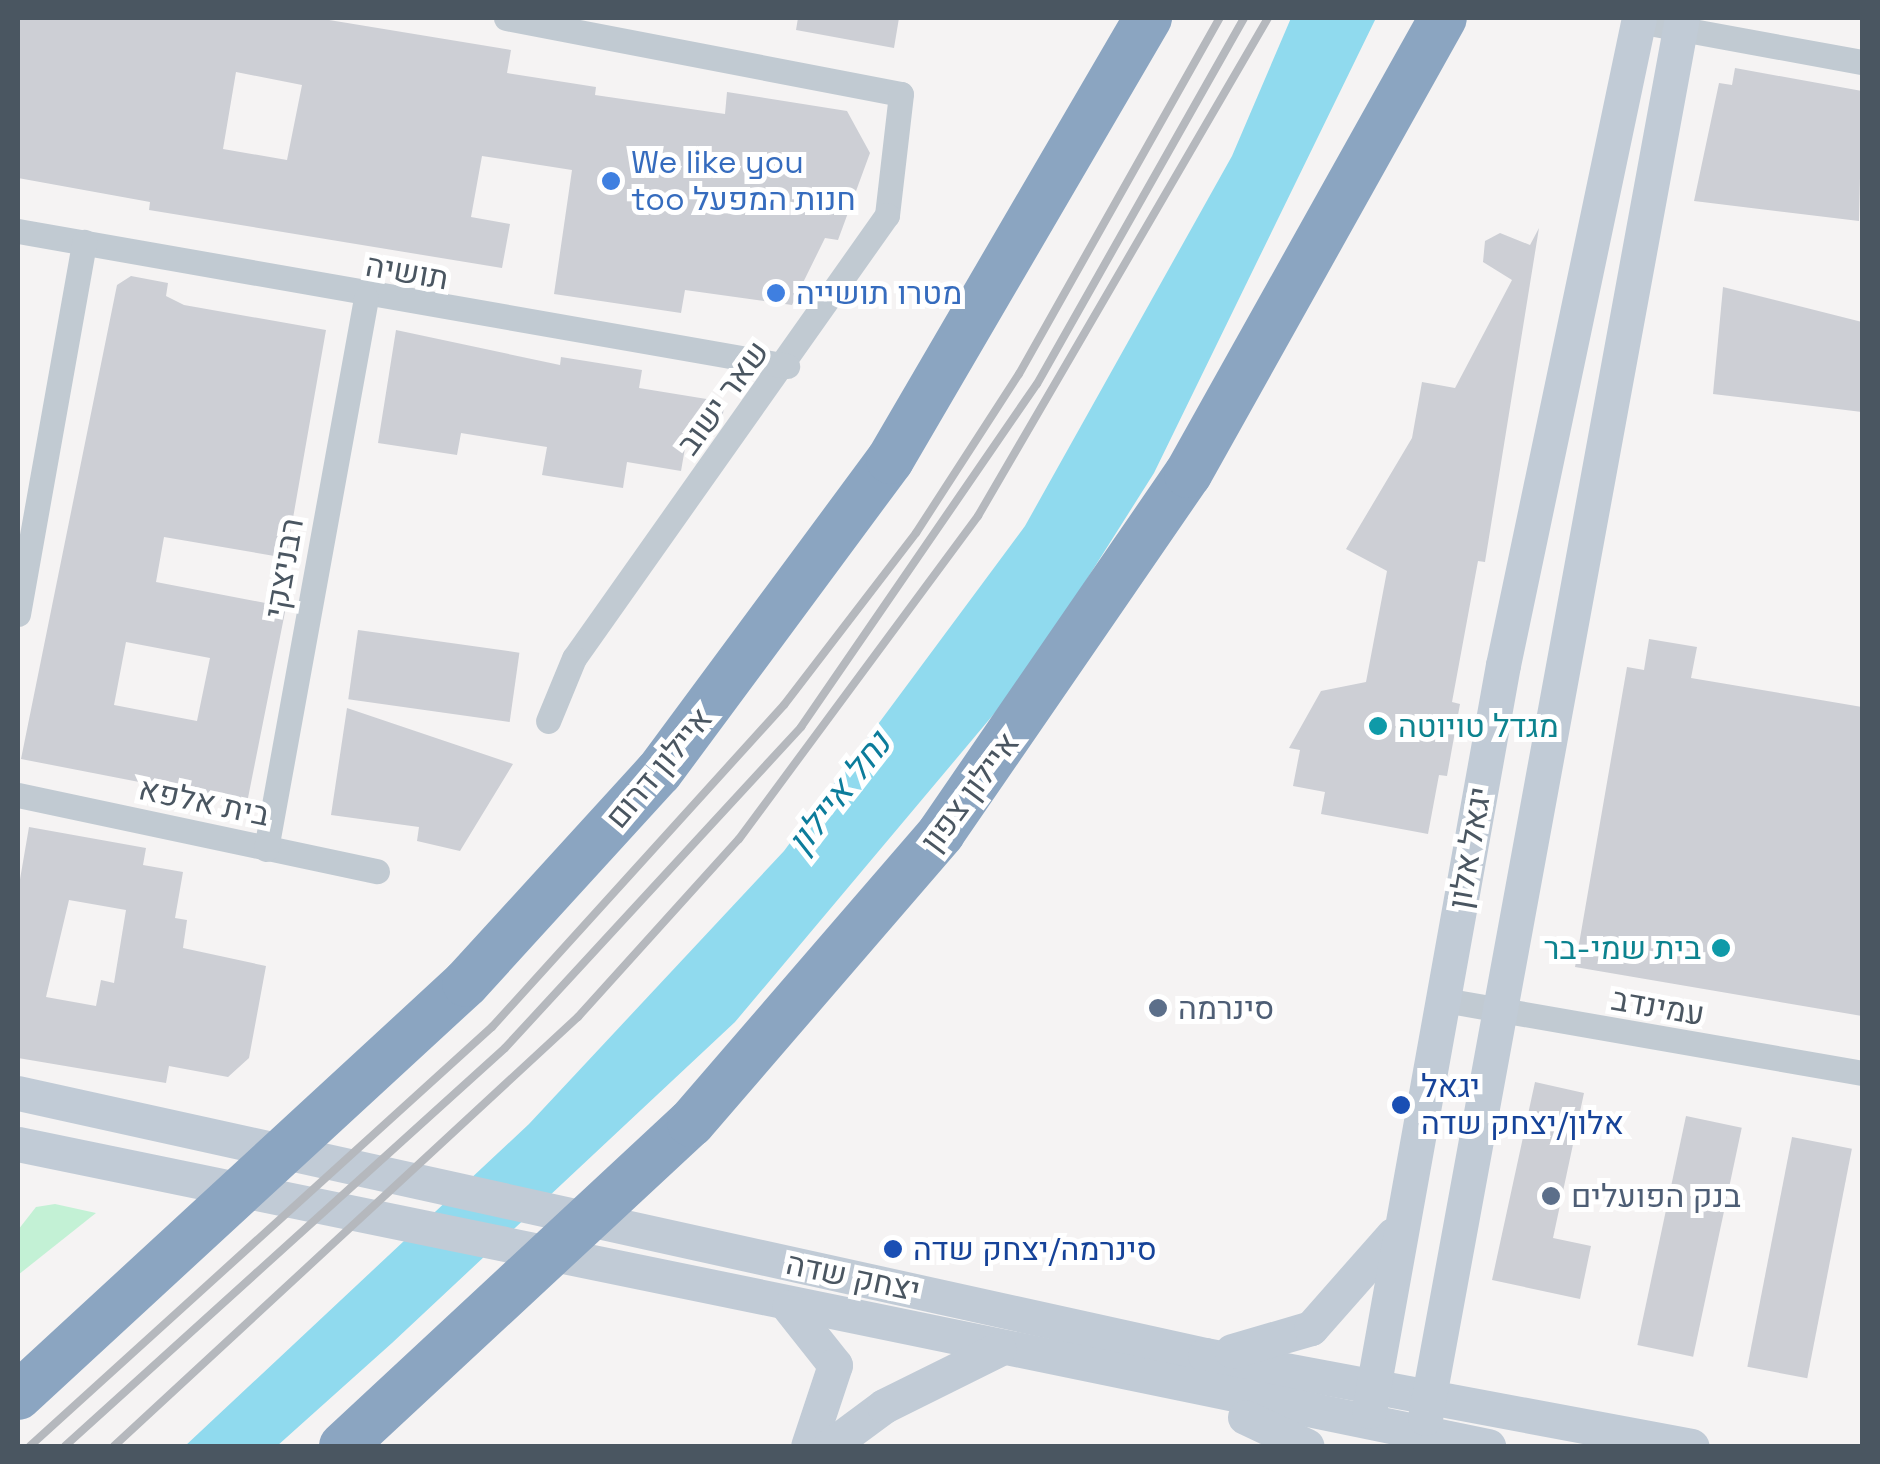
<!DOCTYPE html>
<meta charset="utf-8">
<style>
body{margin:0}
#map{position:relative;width:1880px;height:1464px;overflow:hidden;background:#f5f3f3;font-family:"Space Grotesk",Heebo,sans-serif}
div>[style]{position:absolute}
.green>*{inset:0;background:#c3f1d5}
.water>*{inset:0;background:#90daee}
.building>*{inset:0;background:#cdcfd5;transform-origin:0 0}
.street>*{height:25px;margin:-12.5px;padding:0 12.5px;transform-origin:12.5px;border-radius:12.5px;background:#c1cad2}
.secondary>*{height:35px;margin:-17.5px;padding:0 17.5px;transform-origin:17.5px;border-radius:17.5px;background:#c1cbd6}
.highway>*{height:48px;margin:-24px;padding:0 24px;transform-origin:24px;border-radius:24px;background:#8ba5c1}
.rail>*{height:8px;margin:-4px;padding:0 4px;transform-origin:4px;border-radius:4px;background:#b5b8bd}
.dots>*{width:28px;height:28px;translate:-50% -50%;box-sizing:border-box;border:5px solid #fff;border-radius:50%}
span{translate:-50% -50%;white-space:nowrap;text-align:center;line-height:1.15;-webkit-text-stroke:10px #fff;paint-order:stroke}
.shop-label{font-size:32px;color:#366cbe}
.left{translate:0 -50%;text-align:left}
.street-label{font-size:32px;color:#4a5661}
.culture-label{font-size:32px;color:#0d838f}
.right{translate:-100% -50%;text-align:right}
.service-label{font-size:32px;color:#4e5e75}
.transit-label{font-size:32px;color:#164399}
.water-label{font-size:35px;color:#0c7c9b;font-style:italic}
.frame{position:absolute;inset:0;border:20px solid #4a5661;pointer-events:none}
</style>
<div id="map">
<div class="green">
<i style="clip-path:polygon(55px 1204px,96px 1213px,18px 1275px,18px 1230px,36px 1207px)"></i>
</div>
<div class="water">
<i style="clip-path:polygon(1291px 18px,1376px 18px,1154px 473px,1025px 677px,735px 1022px,392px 1343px,277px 1446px,185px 1446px,529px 1124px,784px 851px,1025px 526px,1232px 156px)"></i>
</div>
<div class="building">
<i style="clip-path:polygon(evenodd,18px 18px,317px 18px,511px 50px,507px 73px,596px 87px,595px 95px,725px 114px,727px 92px,847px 111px,870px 153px,838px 240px,825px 238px,792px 305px,685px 290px,681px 313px,554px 294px,572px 170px,482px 156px,471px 217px,510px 224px,502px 268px,149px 210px,150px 202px,18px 178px,18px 18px,236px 72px,302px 85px,287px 160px,223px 149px,236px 72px)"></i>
<i style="clip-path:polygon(798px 18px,899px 18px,894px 48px,796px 30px)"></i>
<i style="clip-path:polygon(1735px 68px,1862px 91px,1859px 221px,1694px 201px,1719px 83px,1732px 85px)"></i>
<i style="clip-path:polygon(1539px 228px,1485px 562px,1478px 561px,1452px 702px,1460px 704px,1447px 776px,1439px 775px,1428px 834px,1321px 814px,1325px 792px,1293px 786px,1300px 750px,1289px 748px,1321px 691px,1366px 682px,1387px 571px,1346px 549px,1412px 438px,1422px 382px,1455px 388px,1512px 280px,1483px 262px,1485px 241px,1500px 233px,1530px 245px)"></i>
<i style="clip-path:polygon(evenodd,131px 276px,168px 283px,166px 296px,184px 305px,326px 330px,286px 558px,164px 537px,156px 582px,286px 607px,247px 803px,21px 759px,117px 285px,131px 276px,126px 642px,210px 658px,197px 721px,114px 705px,126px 642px)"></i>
<i style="clip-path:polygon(1723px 287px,1862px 322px,1862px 412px,1713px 394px)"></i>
<i style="clip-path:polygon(396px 330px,560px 365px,561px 357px,642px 370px,639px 388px,725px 402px,722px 419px,712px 435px,688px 431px,681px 471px,627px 462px,623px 488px,542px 475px,547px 447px,461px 433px,457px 455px,378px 443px)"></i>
<i style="left:358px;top:630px;width:163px;height:70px;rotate:8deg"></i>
<i style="clip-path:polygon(1649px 639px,1697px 647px,1691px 678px,1862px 707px,1862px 1016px,1575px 967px,1627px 667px,1644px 670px)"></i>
<i style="clip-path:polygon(347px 708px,513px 764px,460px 851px,417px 841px,419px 827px,331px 815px)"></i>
<i style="clip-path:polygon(evenodd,29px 827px,146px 848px,143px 865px,183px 872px,175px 918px,187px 920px,183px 948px,266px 966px,249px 1058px,228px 1077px,169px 1066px,166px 1083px,18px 1058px,18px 891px,29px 827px,69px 900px,126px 910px,114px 983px,101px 980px,96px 1006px,46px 997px,69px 900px)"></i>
<i style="clip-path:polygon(1535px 1082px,1584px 1093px,1553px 1238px,1591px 1246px,1580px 1299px,1492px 1280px)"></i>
<i style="left:1686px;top:1116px;width:57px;height:234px;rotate:12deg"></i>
<i style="left:1792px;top:1137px;width:61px;height:234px;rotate:11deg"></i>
</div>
<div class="street">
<i style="left:506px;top:18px;width:402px;rotate:10.9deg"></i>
<i style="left:901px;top:94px;width:122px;rotate:96.6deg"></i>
<i style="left:887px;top:215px;width:542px;rotate:125.24deg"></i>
<i style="left:574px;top:658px;width:68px;rotate:112.4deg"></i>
<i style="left:1638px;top:21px;width:228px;rotate:10.4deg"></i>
<i style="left:18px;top:231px;width:781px;rotate:9.96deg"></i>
<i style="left:18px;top:614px;width:378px;rotate:-79.9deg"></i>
<i style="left:18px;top:795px;width:367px;rotate:12deg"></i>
<i style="left:266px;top:849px;width:560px;rotate:-79.71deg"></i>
<i style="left:1444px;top:1000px;width:424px;rotate:9.9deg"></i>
</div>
<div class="secondary">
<i style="left:18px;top:1093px;width:1216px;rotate:12.45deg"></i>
<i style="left:1205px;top:1355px;width:495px;rotate:10.6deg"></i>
<i style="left:18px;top:1144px;width:1501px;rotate:11.61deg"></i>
<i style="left:789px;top:1307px;width:74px;rotate:51.6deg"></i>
<i style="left:835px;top:1365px;width:85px;rotate:108.4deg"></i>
<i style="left:1232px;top:1351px;width:82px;rotate:-16.2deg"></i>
<i style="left:1311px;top:1328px;width:124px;rotate:-48.6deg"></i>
<i style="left:1369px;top:1411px;width:758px;rotate:-79.82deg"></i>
<i style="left:1503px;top:665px;width:661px;rotate:-78.13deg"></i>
<i style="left:1245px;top:1417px;width:68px;rotate:25.1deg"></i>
<i style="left:1425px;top:1418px;width:1423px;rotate:-79.6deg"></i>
<i style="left:830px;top:1446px;width:67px;rotate:-36.5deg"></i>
<i style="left:884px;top:1406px;width:128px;rotate:-26.4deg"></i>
</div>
<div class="highway">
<i style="left:18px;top:1396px;width:609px;rotate:-42.67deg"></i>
<i style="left:466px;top:983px;width:286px;rotate:-47.6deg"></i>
<i style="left:659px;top:772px;width:388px;rotate:-53.5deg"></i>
<i style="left:890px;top:460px;width:512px;rotate:-59.73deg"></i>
<i style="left:343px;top:1446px;width:475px;rotate:-42.9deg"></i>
<i style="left:691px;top:1123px;width:383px;rotate:-49.2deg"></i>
<i style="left:941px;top:833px;width:436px;rotate:-55.5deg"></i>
<i style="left:1188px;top:474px;width:522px;rotate:-60.79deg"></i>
</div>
<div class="rail">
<i style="left:30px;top:1446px;width:624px;rotate:-42.21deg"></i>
<i style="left:492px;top:1027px;width:435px;rotate:-47.8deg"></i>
<i style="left:784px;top:705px;width:217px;rotate:-52.5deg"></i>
<i style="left:916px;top:533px;width:189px;rotate:-57.1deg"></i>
<i style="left:1019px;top:374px;width:409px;rotate:-60.6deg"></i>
<i style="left:65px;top:1446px;width:593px;rotate:-42.13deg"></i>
<i style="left:505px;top:1048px;width:437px;rotate:-47.3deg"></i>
<i style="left:801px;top:727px;width:416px;rotate:-55.5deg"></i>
<i style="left:1037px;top:384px;width:420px;rotate:-60.5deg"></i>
<i style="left:114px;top:1446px;width:632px;rotate:-42.76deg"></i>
<i style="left:578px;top:1017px;width:240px;rotate:-47.9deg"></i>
<i style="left:739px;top:839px;width:402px;rotate:-53.5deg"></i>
<i style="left:978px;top:516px;width:576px;rotate:-59.79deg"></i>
</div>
<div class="dots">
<i style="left:611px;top:181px;background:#3f7fe0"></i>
<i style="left:776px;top:293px;background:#3f7fe0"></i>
<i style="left:1378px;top:726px;background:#0f9aa8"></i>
<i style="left:1721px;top:948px;background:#0f9aa8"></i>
<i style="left:1158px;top:1008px;background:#5c6f8a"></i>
<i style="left:1401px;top:1105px;background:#1a4fb4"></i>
<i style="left:1551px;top:1196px;background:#5c6f8a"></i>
<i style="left:893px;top:1249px;background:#1a4fb4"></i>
</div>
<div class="shop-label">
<span class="left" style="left:631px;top:181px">We like you<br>too חנות המפעל</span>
<span class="left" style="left:796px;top:293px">מטרו תושייה</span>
</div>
<div class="street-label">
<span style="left:407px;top:272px;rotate:10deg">תושיה</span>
<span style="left:723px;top:398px;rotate:-54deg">שאר ישוב</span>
<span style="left:284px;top:568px;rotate:-80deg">רבניצקי</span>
<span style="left:659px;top:768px;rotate:-50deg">איילון דרום</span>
<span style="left:970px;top:792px;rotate:-53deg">איילון צפון</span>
<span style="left:204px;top:802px;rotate:12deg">בית אלפא</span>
<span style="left:1470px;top:848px;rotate:-80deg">יגאל אלון</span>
<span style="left:1658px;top:1007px;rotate:10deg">עמינדב</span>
<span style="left:853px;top:1277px;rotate:12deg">יצחק שדה</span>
</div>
<div class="culture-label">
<span class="left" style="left:1398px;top:726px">מגדל טויוטה</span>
<span class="right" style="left:1701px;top:948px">בית שמי-בר</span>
</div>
<div class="service-label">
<span class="left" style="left:1178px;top:1008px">סינרמה</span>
<span class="left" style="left:1571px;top:1196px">בנק הפועלים</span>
</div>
<div class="transit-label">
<span class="left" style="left:1421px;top:1105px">יגאל<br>אלון/יצחק שדה</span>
<span class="left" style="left:913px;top:1249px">סינרמה/יצחק שדה</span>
</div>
<div class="water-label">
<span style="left:839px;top:793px;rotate:-52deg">נחל איילון</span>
</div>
<div class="frame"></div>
</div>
